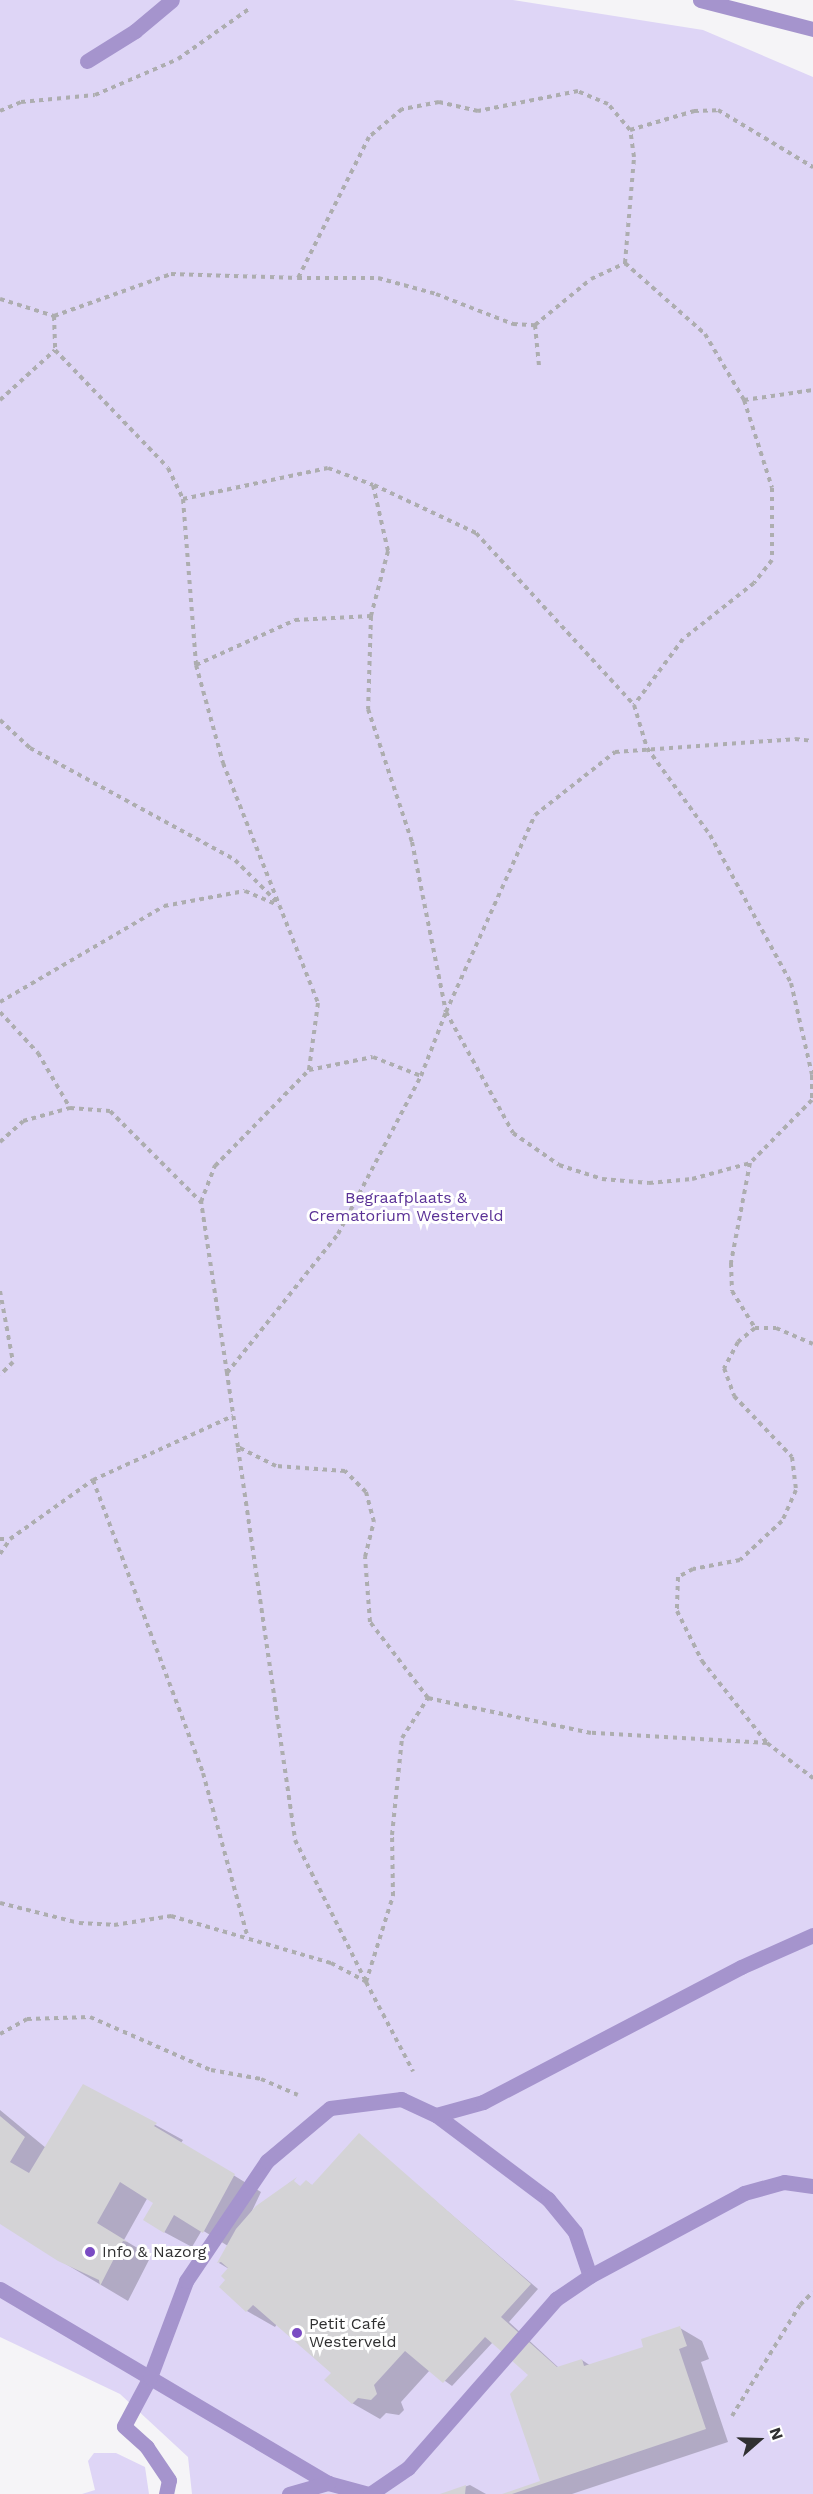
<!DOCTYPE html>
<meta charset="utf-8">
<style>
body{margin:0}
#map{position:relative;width:813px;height:2494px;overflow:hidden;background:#f5f4f7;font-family:"Work Sans",sans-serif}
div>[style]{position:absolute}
.green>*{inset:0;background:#ded5f6}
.shadow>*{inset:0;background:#0003}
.building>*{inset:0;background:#d4d3d6}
.path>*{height:4px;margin-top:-2px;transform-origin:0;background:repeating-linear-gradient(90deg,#adadaf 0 4.5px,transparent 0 9px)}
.lane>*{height:15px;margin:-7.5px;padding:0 7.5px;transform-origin:7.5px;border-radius:7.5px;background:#a594cd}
.street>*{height:15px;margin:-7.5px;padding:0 7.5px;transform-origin:7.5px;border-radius:7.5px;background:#a594cd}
.dots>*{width:16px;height:16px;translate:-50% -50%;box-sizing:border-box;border:3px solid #fff;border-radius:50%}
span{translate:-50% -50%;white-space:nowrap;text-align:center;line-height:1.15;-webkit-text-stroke:6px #fff;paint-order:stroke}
.park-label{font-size:16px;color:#5a3196}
.poi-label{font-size:16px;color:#303031}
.left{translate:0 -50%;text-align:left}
.north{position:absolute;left:729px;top:2410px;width:60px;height:60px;-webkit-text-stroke:4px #fff;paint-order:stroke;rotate:70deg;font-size:16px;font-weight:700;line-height:24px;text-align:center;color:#303031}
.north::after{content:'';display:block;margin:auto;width:21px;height:27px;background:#303031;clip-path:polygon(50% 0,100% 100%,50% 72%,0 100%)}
</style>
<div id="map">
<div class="green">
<i style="clip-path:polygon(0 0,513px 0,703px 30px,813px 77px,813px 2494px,192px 2494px,188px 2457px,120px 2394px,0 2337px)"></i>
<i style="clip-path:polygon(94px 2453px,116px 2453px,145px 2467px,149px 2494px,82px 2494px,95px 2490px,88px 2461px)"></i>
</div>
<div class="shadow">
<i style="clip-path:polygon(84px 2086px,183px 2140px,181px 2143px,261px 2192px,251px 2213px,292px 2181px,301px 2187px,306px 2181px,313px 2186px,359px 2135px,538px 2289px,509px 2322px,559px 2368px,582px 2360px,591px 2366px,645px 2348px,680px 2328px,702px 2341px,709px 2359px,701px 2362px,728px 2442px,572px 2494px,505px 2494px,542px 2482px,530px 2375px,493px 2342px,452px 2386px,430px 2370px,401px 2402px,404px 2410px,399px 2415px,386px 2413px,380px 2419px,352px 2403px,333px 2373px,277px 2324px,275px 2327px,247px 2311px,227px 2280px,229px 2269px,219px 2263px,228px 2246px,202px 2230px,192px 2247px,164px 2232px,155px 2202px,148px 2197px,124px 2240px,151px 2256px,128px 2301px,59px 2260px,0 2219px,0 2110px,46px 2148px)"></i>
<i style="clip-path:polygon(470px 2485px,486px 2494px,443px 2494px)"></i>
</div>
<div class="building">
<i style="clip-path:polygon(83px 2084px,157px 2123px,154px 2126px,235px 2174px,203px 2233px,174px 2215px,164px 2233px,143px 2220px,153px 2203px,120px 2182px,97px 2223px,128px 2242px,123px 2241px,100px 2286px,99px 2280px,58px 2261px,0 2224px,0 2116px,25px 2137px,10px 2162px,29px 2173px)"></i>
<i style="clip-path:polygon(359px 2133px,531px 2284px,501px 2317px,557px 2367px,582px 2359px,584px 2366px,643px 2347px,641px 2339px,680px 2326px,687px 2346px,679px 2349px,706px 2429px,512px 2494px,502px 2494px,540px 2481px,510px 2394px,528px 2375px,485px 2337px,443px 2383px,405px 2351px,374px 2385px,377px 2394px,371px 2400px,358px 2398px,352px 2404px,324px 2380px,331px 2373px,253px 2305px,246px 2312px,219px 2287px,225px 2280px,221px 2276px,228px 2268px,221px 2262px,217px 2263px,236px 2229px,256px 2206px,297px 2177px,294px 2181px,300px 2186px,306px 2180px,312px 2185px)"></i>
<i style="clip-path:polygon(466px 2485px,465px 2494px,440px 2494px)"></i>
</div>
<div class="path">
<i style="left:0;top:111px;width:23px;rotate:-23deg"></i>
<i style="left:21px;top:102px;width:74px;rotate:-5.4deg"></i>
<i style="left:95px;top:95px;width:90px;rotate:-23.4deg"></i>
<i style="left:178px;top:59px;width:87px;rotate:-35.2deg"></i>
<i style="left:630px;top:130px;width:67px;rotate:-16.5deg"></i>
<i style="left:694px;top:111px;width:24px;rotate:-2deg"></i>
<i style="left:718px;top:110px;width:111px;rotate:31deg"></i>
<i style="left:625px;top:263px;width:107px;rotate:41.6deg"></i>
<i style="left:705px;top:334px;width:77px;rotate:59.4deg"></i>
<i style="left:744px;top:400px;width:92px;rotate:72.3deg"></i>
<i style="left:772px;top:488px;width:72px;rotate:90deg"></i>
<i style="left:772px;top:560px;width:29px;rotate:128deg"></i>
<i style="left:754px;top:583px;width:90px;rotate:141.7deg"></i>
<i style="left:683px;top:639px;width:82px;rotate:126.6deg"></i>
<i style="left:0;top:299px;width:57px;rotate:17.5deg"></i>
<i style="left:54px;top:316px;width:124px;rotate:-19.7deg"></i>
<i style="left:171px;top:274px;width:127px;rotate:1.8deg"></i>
<i style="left:298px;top:278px;width:80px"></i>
<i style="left:378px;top:278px;width:60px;rotate:15.4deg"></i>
<i style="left:436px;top:294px;width:83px;rotate:21.3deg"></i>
<i style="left:513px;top:324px;width:22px;rotate:3deg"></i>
<i style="left:535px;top:325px;width:72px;rotate:-39.4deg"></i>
<i style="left:591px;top:279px;width:38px;rotate:-25deg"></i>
<i style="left:625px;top:263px;width:106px;rotate:-85.1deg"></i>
<i style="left:634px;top:157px;width:27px;rotate:-98deg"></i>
<i style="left:630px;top:130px;width:34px;rotate:-130deg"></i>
<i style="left:608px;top:104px;width:33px;rotate:-157deg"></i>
<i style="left:578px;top:91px;width:102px;rotate:168.7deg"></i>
<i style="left:478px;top:111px;width:40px;rotate:-167deg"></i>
<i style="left:439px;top:102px;width:38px;rotate:169deg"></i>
<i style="left:402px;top:109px;width:43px;rotate:139.7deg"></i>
<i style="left:369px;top:137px;width:158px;rotate:116.7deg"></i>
<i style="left:54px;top:316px;width:34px;rotate:88deg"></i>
<i style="left:55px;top:350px;width:163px;rotate:46.2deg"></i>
<i style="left:168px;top:468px;width:34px;rotate:64deg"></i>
<i style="left:183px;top:499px;width:167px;rotate:85.5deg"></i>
<i style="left:196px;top:665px;width:102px;rotate:74.6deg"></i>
<i style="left:223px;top:763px;width:258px;rotate:68.4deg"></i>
<i style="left:318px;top:1003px;width:68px;rotate:97.7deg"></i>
<i style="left:535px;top:325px;width:41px;rotate:84.4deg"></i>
<i style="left:0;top:400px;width:74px;rotate:-42.3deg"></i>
<i style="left:744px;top:400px;width:70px;rotate:-8.2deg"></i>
<i style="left:374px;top:485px;width:113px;rotate:25.2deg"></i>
<i style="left:476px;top:533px;width:234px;rotate:47.4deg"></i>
<i style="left:634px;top:705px;width:45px;rotate:73.2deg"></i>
<i style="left:647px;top:748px;width:107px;rotate:54.1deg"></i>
<i style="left:710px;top:835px;width:169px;rotate:61.3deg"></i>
<i style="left:791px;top:983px;width:94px;rotate:77.1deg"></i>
<i style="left:812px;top:1075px;width:25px;rotate:90deg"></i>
<i style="left:812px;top:1100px;width:88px;rotate:134.5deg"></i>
<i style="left:750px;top:1163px;width:102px;rotate:100.8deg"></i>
<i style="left:731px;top:1263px;width:28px;rotate:88deg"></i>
<i style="left:732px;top:1291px;width:44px;rotate:58.1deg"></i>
<i style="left:755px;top:1328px;width:21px"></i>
<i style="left:776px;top:1328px;width:40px;rotate:23.4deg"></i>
<i style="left:183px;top:499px;width:148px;rotate:-12.1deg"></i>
<i style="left:328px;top:468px;width:48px;rotate:20.7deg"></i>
<i style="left:373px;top:485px;width:68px;rotate:77.2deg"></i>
<i style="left:388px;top:551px;width:67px;rotate:104.7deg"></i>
<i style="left:371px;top:616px;width:93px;rotate:91.8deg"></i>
<i style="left:368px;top:709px;width:140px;rotate:71.7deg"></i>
<i style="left:412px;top:842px;width:173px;rotate:78.7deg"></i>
<i style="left:446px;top:1012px;width:138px;rotate:61deg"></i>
<i style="left:513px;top:1133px;width:56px;rotate:34.8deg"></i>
<i style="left:559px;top:1165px;width:45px;rotate:18deg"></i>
<i style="left:602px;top:1179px;width:47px;rotate:4.9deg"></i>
<i style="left:649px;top:1183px;width:43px;rotate:-5.3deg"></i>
<i style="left:692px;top:1179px;width:60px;rotate:-15.4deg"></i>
<i style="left:196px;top:665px;width:109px;rotate:-24.4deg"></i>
<i style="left:295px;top:620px;width:76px;rotate:-3deg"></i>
<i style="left:0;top:720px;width:41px;rotate:43deg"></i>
<i style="left:30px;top:748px;width:234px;rotate:28.6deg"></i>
<i style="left:235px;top:860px;width:62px;rotate:45deg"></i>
<i style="left:0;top:1002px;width:190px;rotate:-30.3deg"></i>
<i style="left:164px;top:906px;width:82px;rotate:-10.5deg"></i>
<i style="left:245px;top:891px;width:36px;rotate:23deg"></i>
<i style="left:0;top:1012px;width:56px;rotate:47.2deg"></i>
<i style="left:38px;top:1053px;width:64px;rotate:59.8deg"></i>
<i style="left:70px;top:1108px;width:40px;rotate:4.3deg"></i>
<i style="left:110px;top:1111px;width:129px;rotate:45deg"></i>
<i style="left:0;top:1142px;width:31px;rotate:-42deg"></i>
<i style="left:23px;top:1121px;width:49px;rotate:-15.5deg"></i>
<i style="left:0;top:1291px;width:72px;rotate:79.6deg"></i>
<i style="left:13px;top:1362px;width:18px;rotate:135deg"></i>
<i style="left:755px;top:1328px;width:22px;rotate:141deg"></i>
<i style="left:738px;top:1342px;width:30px;rotate:118deg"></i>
<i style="left:724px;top:1368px;width:30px;rotate:70deg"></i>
<i style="left:734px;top:1396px;width:84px;rotate:46.4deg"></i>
<i style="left:792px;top:1457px;width:33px;rotate:83deg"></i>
<i style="left:796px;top:1490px;width:34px;rotate:114deg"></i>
<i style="left:782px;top:1521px;width:57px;rotate:137.1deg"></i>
<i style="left:740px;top:1560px;width:48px;rotate:169.2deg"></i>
<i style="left:693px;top:1569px;width:17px;rotate:152deg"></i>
<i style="left:678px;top:1577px;width:34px;rotate:92deg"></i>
<i style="left:677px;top:1611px;width:56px;rotate:63.4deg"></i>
<i style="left:702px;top:1661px;width:105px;rotate:51.6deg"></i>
<i style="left:767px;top:1743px;width:58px;rotate:37.3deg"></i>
<i style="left:227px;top:1373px;width:173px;rotate:-98.6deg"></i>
<i style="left:201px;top:1202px;width:39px;rotate:-69deg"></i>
<i style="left:215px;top:1166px;width:134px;rotate:-45.6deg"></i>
<i style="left:309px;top:1070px;width:65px;rotate:-11.5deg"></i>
<i style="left:373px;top:1057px;width:52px;rotate:21.6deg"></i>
<i style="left:238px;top:1448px;width:396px;rotate:81.7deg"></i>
<i style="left:295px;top:1840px;width:159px;rotate:63.4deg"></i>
<i style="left:366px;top:1982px;width:90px;rotate:-72.6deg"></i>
<i style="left:393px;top:1896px;width:61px;rotate:-90.9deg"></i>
<i style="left:392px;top:1835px;width:98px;rotate:-84.1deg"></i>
<i style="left:402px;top:1738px;width:48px;rotate:-57deg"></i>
<i style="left:93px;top:1480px;width:313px;rotate:69.4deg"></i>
<i style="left:203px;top:1773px;width:168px;rotate:74.8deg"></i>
<i style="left:0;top:1539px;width:9px"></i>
<i style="left:0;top:1554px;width:18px;rotate:-56deg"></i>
<i style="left:10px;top:1539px;width:102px;rotate:-35.4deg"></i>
<i style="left:93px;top:1480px;width:154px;rotate:-24.6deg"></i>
<i style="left:767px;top:1743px;width:176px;rotate:-176.7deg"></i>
<i style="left:591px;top:1733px;width:167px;rotate:-167.9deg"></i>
<i style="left:428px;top:1698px;width:96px;rotate:-127.3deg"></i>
<i style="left:370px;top:1622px;width:65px;rotate:-94.4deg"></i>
<i style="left:365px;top:1557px;width:36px;rotate:-76deg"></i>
<i style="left:374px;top:1522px;width:31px;rotate:-105deg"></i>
<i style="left:366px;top:1492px;width:30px;rotate:-135deg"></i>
<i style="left:345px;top:1471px;width:69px;rotate:-175.9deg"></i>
<i style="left:276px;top:1466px;width:42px;rotate:-153.4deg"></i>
<i style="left:238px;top:1447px;width:75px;rotate:-98.5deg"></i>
<i style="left:227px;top:1373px;width:178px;rotate:-51.4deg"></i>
<i style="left:338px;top:1234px;width:178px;rotate:-62.3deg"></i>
<i style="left:421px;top:1076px;width:69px;rotate:-68.7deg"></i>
<i style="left:446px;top:1012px;width:216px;rotate:-65.7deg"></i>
<i style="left:535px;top:815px;width:102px;rotate:-38.2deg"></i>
<i style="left:615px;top:752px;width:180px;rotate:-4.1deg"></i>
<i style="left:795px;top:739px;width:18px;rotate:6deg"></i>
<i style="left:0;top:1903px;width:81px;rotate:14.2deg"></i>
<i style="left:79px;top:1923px;width:35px;rotate:3deg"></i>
<i style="left:114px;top:1925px;width:58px;rotate:-9deg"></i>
<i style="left:171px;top:1916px;width:167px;rotate:16.4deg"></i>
<i style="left:331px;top:1963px;width:40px;rotate:28deg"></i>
<i style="left:366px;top:1982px;width:101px;rotate:62.2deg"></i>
<i style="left:0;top:2034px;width:31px;rotate:-29deg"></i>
<i style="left:27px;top:2019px;width:63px;rotate:-1.8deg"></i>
<i style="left:90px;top:2017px;width:132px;rotate:23.7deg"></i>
<i style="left:211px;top:2070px;width:51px;rotate:10.2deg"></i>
<i style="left:261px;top:2079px;width:40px;rotate:23.4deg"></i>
<i style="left:732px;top:2416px;width:130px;rotate:-58.5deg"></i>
<i style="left:800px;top:2305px;width:18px;rotate:-45deg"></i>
</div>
<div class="lane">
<i style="left:87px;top:61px;width:57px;rotate:-32deg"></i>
<i style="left:135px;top:31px;width:48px;rotate:-40deg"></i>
<i style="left:436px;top:2115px;width:140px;rotate:36.9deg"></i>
<i style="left:548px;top:2199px;width:43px;rotate:50.7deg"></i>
<i style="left:575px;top:2232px;width:46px;rotate:71.2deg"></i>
<i style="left:0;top:2289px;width:381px;rotate:30.6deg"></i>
<i style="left:328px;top:2483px;width:42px;rotate:15deg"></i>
<i style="left:166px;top:2494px;width:14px;rotate:-78deg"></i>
<i style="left:169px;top:2480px;width:40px;rotate:-124deg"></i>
<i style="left:147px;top:2447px;width:31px;rotate:-138deg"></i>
<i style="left:124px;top:2426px;width:55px;rotate:-62deg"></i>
<i style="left:150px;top:2377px;width:103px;rotate:-69.4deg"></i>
<i style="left:186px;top:2281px;width:145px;rotate:-56deg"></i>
<i style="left:267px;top:2161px;width:82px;rotate:-40.1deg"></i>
<i style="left:330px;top:2108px;width:72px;rotate:-7.2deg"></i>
<i style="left:401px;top:2099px;width:38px;rotate:25deg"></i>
<i style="left:436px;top:2115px;width:49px;rotate:-15.5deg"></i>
<i style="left:483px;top:2102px;width:291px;rotate:-27.6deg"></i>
<i style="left:741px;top:1967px;width:79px;rotate:-24deg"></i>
<i style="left:289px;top:2494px;width:41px;rotate:-15.8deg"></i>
<i style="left:370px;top:2494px;width:46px;rotate:-34.4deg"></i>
<i style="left:408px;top:2468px;width:225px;rotate:-48.8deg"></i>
<i style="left:556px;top:2299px;width:41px;rotate:-34.1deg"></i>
<i style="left:590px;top:2276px;width:175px;rotate:-28.3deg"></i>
<i style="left:744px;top:2193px;width:41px;rotate:-15.4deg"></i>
<i style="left:784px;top:2182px;width:29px;rotate:8deg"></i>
</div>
<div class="street">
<i style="left:700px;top:0;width:117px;rotate:14.4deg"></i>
</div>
<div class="dots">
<i style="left:90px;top:2252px;background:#7a4bc3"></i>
<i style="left:297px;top:2333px;background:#7a4bc3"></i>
</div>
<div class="park-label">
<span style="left:406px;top:1207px">Begraafplaats &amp;<br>Crematorium Westerveld</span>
</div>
<div class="poi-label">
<span class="left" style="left:102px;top:2252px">Info &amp; Nazorg</span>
<span class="left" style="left:309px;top:2333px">Petit Café<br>Westerveld</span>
</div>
<div class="north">N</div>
</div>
